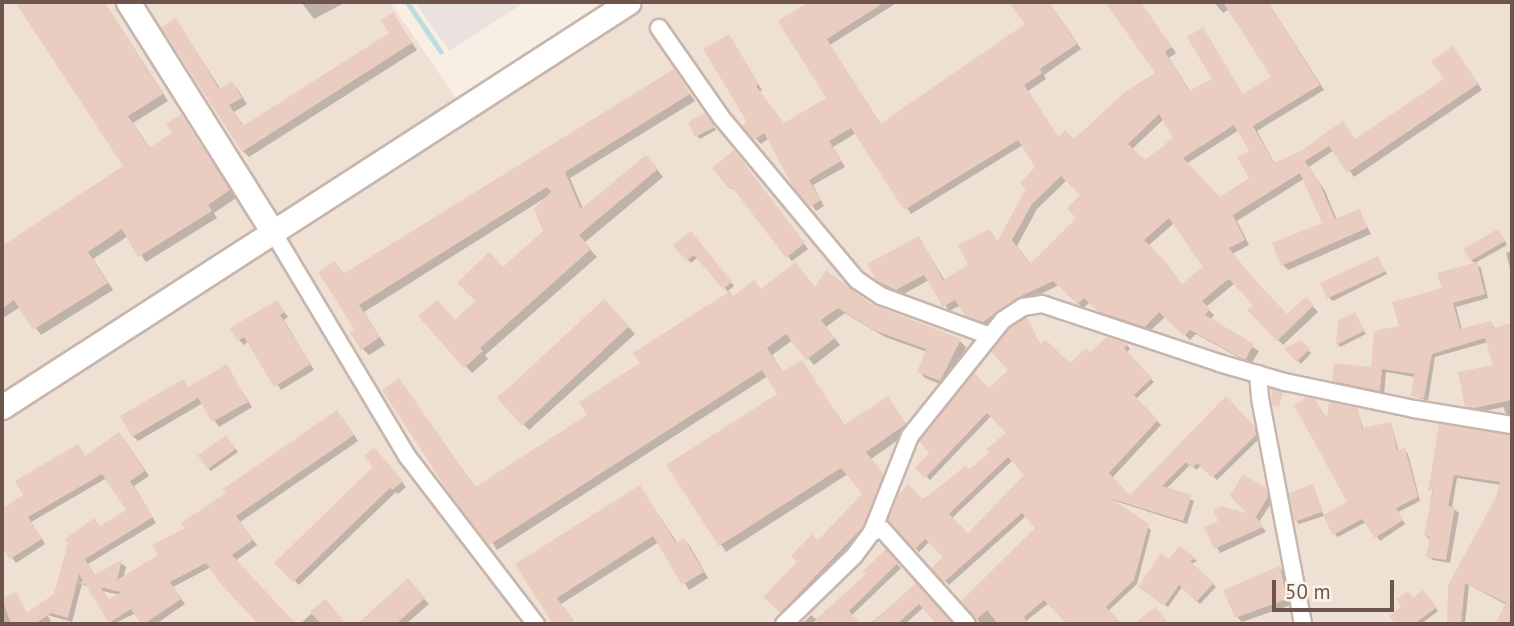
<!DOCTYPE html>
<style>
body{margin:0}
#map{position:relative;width:1514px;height:626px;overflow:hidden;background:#f9eee4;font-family:"PT Sans",sans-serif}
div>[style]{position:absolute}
.residential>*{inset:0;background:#efe0d4}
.industrial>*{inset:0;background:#e9e2de}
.shadow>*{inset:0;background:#0003}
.stream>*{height:5px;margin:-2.5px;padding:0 2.5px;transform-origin:2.5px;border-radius:2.5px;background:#bcdedf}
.building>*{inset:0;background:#eaccc0;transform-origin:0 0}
.roads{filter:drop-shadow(2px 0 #c8b6ac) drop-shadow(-2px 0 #c8b6ac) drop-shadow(0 2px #c8b6ac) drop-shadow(0 -2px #c8b6ac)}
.street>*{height:16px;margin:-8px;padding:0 8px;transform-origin:8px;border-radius:8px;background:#fff}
.secondary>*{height:23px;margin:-11.5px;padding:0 11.5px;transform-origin:11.5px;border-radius:11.5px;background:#fff}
span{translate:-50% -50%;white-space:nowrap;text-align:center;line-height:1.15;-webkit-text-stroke:7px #fcf3ea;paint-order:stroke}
.frame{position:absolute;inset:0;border:4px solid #6d554d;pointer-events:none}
.scale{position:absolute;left:1272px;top:580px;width:122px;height:32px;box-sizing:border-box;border:4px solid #6d554d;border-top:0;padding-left:9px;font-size:21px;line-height:24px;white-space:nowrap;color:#6d554d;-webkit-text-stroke:5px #fcf3ea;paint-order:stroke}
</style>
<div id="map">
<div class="residential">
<i style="clip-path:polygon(2px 2px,390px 2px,471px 120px,649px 2px,1512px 2px,1512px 624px,2px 624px)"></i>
</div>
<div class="industrial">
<i style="clip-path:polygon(415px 2px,525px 2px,449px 51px)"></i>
</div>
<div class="shadow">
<i style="clip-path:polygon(16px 2px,53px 2px,60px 12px,76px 2px,104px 2px,168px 101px,133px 123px,151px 150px,175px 134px,181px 116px,236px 198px,214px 213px,217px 218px,146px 262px,128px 236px,93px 259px,113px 290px,41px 335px,20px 307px,2px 319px,2px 294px,5px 292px,2px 287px,2px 248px,125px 166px)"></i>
<i style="clip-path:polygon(301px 2px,346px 2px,314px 19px)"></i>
<i style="clip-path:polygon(evenodd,811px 2px,898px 2px,830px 45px,881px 125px,1027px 25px,1011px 2px,1049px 2px,1081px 49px,1044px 75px,1046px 79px,1028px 91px,1059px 139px,1074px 141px,1157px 73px,1107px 2px,1140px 2px,1176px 53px,1169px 58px,1191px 93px,1244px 96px,1273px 77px,1229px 9px,1223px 13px,1214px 2px,1268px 2px,1324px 90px,1257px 131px,1275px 164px,1300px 153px,1343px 124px,1356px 141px,1446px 79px,1458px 54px,1482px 90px,1354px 177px,1334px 150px,1309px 167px,1325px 191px,1337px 220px,1359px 211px,1371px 234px,1288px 270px,1283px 265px,1324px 224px,1305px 178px,1237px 221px,1249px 245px,1232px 254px,1260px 287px,1287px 316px,1306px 299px,1318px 312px,1283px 345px,1250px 310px,1255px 305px,1235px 283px,1206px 307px,1214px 315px,1210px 320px,1259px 351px,1251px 364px,1196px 334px,1190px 340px,1166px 316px,1150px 331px,1104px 316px,1090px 302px,1083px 308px,1059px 285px,1023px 303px,989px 327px,973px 321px,961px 305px,949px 311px,929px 280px,902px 295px,883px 285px,877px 279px,919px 238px,945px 281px,971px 266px,990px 231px,998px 243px,1038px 167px,1023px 145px,911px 214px,856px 133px,833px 147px,845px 167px,813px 185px,824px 206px,816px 211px,769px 138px,761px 144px,745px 127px,750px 123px,728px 36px,762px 90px,760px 92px,784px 124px,829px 98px,780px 21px,811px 2px,1164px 119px,1175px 139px,1144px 163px,1131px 150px,1164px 119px,811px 2px,1239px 130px,1251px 151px,1251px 179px,1219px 199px,1186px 164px,1239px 130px,811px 2px,1067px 180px,1082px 195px,1079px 218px,1031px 265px,1017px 246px,1037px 209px,1067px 180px,811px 2px,1174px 223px,1205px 268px,1183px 286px,1148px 246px,1174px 223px)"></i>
<i style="clip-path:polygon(393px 14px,417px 50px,249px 157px,243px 151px,176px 20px,221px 90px,232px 83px,238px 90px,247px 104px,234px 112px,245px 128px,392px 33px)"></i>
<i style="clip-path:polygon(674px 71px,695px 101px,570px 178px,583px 209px,652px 163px,663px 177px,584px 243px,597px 257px,485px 355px,488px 359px,472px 373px,421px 316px,455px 322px,478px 301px,503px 269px,546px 232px,545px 198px,364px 312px,385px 345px,369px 355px,363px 349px,352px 333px,356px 330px,335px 263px,345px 275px)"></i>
<i style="clip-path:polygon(708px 118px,716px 130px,700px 139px,697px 136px)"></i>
<i style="clip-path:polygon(739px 157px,808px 249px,792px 261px,737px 191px,731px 188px,715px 169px)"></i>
<i style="clip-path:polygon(1501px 234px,1507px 245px,1475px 263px,1481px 268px,1488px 298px,1456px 307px,1462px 330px,1491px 323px,1495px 329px,1512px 325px,1512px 417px,1505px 412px,1504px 407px,1480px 412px,1466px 406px,1495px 366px,1488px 342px,1435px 357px,1428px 401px,1412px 395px,1415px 377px,1386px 372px,1384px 394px,1338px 385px,1334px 380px,1376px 370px,1373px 366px,1401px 328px,1476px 264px,1471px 260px)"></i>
<i style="clip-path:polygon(694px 236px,734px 286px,728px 291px,734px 297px,761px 291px,816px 289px,870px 306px,960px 341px,966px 347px,947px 387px,925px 378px,919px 371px,927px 352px,885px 337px,845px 313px,826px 327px,840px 345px,814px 365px,793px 340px,772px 355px,783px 373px,802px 362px,845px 426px,888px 398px,911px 431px,871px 459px,889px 482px,869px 533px,787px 618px,766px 597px,864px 494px,848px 474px,726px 552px,669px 465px,780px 394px,768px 376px,497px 550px,399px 380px,476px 488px,590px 416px,642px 364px,729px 293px,698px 257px,691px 263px,676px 246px)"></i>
<i style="clip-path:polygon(1512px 251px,1512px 276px,1506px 253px)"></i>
<i style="clip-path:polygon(1378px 258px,1387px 274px,1333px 301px,1329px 298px)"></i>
<i style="clip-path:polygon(281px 307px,288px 317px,284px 320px,314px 370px,281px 390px,249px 341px,244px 345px,239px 340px)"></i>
<i style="clip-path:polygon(611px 308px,635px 334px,529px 430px,498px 397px)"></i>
<i style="clip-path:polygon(1355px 315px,1366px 334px,1340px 347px,1338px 344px,1340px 322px)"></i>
<i style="clip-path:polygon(evenodd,1027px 319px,1041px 346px,1070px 365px,1090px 354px,1107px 339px,1127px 345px,1130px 349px,1126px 353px,1154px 382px,1136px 399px,1161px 425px,1112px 478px,1130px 497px,1226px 399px,1258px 432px,1259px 439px,1217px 480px,1202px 465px,1196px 470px,1191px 464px,1166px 489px,1194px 501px,1187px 524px,1112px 500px,1151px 530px,1137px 584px,1108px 611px,1120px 624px,1061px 624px,1066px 620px,1049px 603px,1026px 621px,1028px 624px,978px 624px,979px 621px,963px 601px,1038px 528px,1026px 516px,949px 585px,933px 568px,946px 557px,930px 541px,919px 552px,890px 520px,968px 471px,992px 453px,1008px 433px,991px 416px,930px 480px,918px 468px,1010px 370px,1027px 319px,1013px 460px,1027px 475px,968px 536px,952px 518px,1013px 460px)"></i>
<i style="clip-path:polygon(1300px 342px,1311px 353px,1301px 364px,1287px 349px)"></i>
<i style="clip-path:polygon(226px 366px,252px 407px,219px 427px,203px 403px,138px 441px,133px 436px,183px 382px,189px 388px)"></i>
<i style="clip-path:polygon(1318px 405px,1329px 422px,1357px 410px,1364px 430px,1391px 424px,1399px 452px,1405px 450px,1408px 454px,1420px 501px,1398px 512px,1405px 524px,1380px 541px,1366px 522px,1338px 537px,1335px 534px,1350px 503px)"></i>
<i style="clip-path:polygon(evenodd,342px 417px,358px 441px,240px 522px,257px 545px,235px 561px,294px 624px,260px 624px,211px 567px,173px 587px,185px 604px,156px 624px,143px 624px,136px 613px,113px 624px,90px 588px,82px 584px,72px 622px,47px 615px,51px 621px,47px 624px,2px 624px,2px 602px,15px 594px,28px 615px,56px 595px,101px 528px,128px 511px,107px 478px,31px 522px,45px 544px,16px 563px,12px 558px,2px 543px,2px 511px,25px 495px,78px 447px,86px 457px,124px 439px,149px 476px,134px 486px,156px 523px,88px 564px,95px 576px,121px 563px,126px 567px,123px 579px,160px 555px,187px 528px,342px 417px,103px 591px,120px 595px,109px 601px,103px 591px)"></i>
<i style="clip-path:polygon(1441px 426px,1512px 437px,1512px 624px,1497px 624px,1507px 605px,1469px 585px,1465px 624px,1448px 624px,1449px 585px,1497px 497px,1501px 485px,1457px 478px,1452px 508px,1459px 513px,1450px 563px,1433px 560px,1428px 556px,1431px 541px,1426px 536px)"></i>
<i style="clip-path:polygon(229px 440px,238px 452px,211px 471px,208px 468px)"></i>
<i style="clip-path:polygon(379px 454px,406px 487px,398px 494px,396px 492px,299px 585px,277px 563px,376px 468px)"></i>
<i style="clip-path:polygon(1313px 486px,1324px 516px,1299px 524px,1296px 521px)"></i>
<i style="clip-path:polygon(640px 487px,678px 544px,684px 540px,690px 546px,708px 578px,689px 590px,659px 542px,561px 604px,576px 624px,554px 624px,518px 564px)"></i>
<i style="clip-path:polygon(1265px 489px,1272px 502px,1259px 522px,1266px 532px,1220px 553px,1206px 528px,1220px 522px,1252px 517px)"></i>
<i style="clip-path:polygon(1179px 548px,1197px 561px,1191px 564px,1216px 587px,1200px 604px,1182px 587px,1168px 607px,1143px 590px)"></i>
<i style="clip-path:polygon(886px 552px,901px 568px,851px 616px,859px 624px,802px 624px,811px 615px,818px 621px,868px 574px)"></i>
<i style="clip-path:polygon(1280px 568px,1285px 573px,1291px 605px,1242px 622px,1237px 617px)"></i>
<i style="clip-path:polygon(407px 581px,429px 604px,406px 624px,359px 624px)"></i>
<i style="clip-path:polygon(916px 585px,951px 624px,939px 624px,924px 607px,905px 624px,870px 624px)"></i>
<i style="clip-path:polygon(1426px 595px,1438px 611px,1421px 624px,1398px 624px,1392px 616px,1413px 600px)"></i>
<i style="clip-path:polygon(325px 601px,346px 624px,300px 624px)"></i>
</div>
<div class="stream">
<i style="left:407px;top:2px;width:60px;rotate:55.8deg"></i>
</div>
<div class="building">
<i style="clip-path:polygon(15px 2px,104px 2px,163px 94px,128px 116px,149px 148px,172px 133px,166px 124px,181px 114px,230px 190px,208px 205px,212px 211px,138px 257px,122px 229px,88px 252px,108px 283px,33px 330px,14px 300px,2px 309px,2px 246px,123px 166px)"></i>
<i style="clip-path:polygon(evenodd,808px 2px,885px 2px,827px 39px,880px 124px,1025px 24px,1009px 2px,1049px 2px,1077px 44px,1040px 69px,1042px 73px,1024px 85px,1058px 137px,1065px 130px,1074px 139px,1125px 92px,1155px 73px,1105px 2px,1140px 2px,1172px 47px,1165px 52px,1189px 91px,1212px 79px,1187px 37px,1203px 27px,1243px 94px,1271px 77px,1223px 2px,1268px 2px,1320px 85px,1253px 126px,1274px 163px,1299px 152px,1343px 121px,1355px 139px,1444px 79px,1431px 61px,1453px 46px,1478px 84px,1347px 173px,1329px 146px,1305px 161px,1320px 184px,1335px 219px,1360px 209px,1367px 228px,1281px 266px,1272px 243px,1322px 223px,1300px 173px,1233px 215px,1245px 240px,1229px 248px,1255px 280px,1287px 314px,1306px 297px,1314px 305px,1277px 341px,1247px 310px,1253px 305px,1229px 279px,1226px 281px,1202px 301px,1210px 309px,1205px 315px,1254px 344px,1245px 360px,1190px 330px,1184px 336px,1159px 312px,1145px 327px,1097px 311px,1084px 298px,1077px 304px,1053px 281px,1017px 298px,983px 322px,966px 316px,955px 300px,943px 307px,924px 275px,896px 290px,876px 280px,867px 264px,919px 236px,943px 280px,968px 265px,958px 245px,990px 229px,997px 242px,1026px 189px,1020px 183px,1035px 167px,1018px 140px,904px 210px,851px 128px,829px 141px,841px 161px,809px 180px,821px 200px,809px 207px,795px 190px,764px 133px,754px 140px,742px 126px,747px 122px,703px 49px,729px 34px,759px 84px,756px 86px,784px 123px,826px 98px,778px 21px,808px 2px,1159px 114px,1173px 138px,1145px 160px,1128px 144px,1159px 114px,808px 2px,1234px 125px,1249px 151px,1237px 157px,1249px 178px,1220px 197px,1183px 158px,1234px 125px,808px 2px,1061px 176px,1080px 195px,1067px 208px,1076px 218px,1030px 264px,1012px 240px,1032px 204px,1061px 176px,808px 2px,1169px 218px,1203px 267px,1182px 284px,1165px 261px,1144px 240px,1169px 218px)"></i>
<i style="clip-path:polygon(393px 12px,412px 43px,242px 152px,161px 27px,176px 18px,219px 89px,232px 81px,242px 98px,229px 105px,243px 126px,389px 33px,381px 20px)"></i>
<i style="clip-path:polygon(674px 69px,690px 94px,565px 172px,581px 209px,646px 155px,658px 169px,579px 235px,591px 249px,480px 348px,483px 351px,464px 368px,418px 316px,437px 300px,455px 320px,475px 301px,457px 283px,489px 252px,503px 267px,543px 231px,534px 209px,551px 192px,547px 187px,359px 305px,380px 337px,361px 350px,350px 332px,354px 329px,318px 272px,335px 261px,343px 274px)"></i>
<i style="clip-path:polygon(705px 113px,715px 127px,695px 137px,688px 122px)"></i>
<i style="clip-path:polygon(734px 150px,805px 243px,786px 258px,732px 187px,729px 189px,712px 168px)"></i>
<i style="left:1498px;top:229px;width:14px;height:40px;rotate:60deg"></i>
<i style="clip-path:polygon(691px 231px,732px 282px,723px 289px,694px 255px,686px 261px,673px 245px)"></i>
<i style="left:1378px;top:256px;width:17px;height:64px;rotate:65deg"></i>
<i style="clip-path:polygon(796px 262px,815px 287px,826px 270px,871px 304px,961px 339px,940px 381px,917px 372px,926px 349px,876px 331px,838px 308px,821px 320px,835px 338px,806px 360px,786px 334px,767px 348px,782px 372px,802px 360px,844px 425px,888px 396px,906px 424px,866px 452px,884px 474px,863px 527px,780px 613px,763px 597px,797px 562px,791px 556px,812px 534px,818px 540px,862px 494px,841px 468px,719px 546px,666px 465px,777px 394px,762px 370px,489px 545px,452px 497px,382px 390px,399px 378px,475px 487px,587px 415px,579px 402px,640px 363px,633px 353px,730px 291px,733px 296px,754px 280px,761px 289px)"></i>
<i style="clip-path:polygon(1477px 262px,1485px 294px,1453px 303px,1460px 329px,1491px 321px,1493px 328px,1512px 323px,1512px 400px,1475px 408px,1465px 407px,1458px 372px,1493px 365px,1485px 338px,1432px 354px,1424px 398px,1411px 396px,1414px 374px,1382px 369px,1380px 391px,1332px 381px,1334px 363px,1380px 368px,1371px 367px,1374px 331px,1399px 326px,1392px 302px,1442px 288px,1437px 273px)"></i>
<i style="left:604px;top:299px;width:37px;height:146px;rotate:47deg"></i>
<i style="clip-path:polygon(277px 300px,285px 312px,280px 315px,311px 364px,274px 387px,244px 337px,237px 341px,230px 328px)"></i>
<i style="clip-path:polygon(1355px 312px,1364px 331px,1336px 345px,1338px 321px)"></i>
<i style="clip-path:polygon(evenodd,1027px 317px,1040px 345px,1045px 339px,1070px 363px,1086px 348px,1090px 352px,1107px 337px,1128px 344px,1124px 348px,1152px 378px,1134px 395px,1158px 420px,1109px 473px,1130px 495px,1226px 396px,1255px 427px,1256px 435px,1212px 478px,1197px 463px,1192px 468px,1186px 462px,1162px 486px,1192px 495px,1183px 521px,1112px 499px,1149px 524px,1134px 580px,1106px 607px,1122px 624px,1067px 624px,1044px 600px,1024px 617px,1029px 624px,998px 624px,987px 610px,976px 620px,961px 601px,1035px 528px,1022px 513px,944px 582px,931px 568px,943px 557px,925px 539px,914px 550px,888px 521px,899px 494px,908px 484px,923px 500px,965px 466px,968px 469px,972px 467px,989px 453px,986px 449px,1006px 433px,987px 413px,925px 478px,915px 468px,929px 453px,919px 441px,974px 373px,989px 388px,1008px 370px,991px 352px,1010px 328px,1027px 317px,1008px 457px,1024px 475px,968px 533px,949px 514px,1008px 457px)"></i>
<i style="clip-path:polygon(1301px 340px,1310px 349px,1296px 362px,1284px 348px)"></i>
<i style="clip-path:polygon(227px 364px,248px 402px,212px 422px,198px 398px,132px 437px,120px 416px,183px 379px,188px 387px)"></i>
<i style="clip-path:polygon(1271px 389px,1283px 392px,1279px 407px,1272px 405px)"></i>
<i style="clip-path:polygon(1307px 397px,1315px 399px,1327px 420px,1329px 402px,1358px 408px,1362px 428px,1391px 422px,1397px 450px,1405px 448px,1418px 497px,1396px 508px,1403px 520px,1375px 538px,1362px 519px,1333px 535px,1323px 515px,1347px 502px,1294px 405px)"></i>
<i style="clip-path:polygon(evenodd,337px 410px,354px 435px,236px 516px,253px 540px,232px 555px,296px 624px,258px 624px,219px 582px,206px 563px,170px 582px,181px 599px,144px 624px,141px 624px,131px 609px,109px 623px,85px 584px,78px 583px,83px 581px,79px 574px,68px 618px,51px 613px,35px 624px,11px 624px,2px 599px,16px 592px,27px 613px,54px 594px,68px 543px,65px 539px,94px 518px,100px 526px,126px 510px,102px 474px,28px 517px,42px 539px,10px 559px,2px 546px,2px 509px,23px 495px,15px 481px,78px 444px,85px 456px,119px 432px,145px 471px,130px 481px,153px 517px,85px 559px,94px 575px,122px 560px,117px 580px,158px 555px,152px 545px,185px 528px,181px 523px,226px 493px,223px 489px,337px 410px,101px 588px,104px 588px,121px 592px,108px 600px,101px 588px)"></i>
<i style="clip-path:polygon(1439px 424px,1512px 435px,1512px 624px,1495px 624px,1506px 603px,1465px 583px,1461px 624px,1447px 624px,1448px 585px,1496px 497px,1500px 482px,1454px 475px,1448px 506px,1455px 507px,1446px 560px,1426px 557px,1430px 537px,1424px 536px,1433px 489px,1428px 491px)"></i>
<i style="left:226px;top:435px;width:17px;height:35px;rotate:54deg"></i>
<i style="clip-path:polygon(374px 447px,403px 481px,392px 490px,390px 488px,293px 582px,274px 563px,373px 467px,364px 456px)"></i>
<i style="clip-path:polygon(1243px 474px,1266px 488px,1268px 497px,1256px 517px,1263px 527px,1214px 549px,1204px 527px,1218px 521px,1213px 510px,1221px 506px,1246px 513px,1230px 496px)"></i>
<i style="clip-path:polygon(1313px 484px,1322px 512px,1294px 522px,1289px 493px)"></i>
<i style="clip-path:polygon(640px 485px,676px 543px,684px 538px,704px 572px,682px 585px,653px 536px,557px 598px,576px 624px,553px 624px,515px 564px)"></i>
<i style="clip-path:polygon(1179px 546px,1196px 558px,1190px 561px,1214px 583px,1196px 602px,1179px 585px,1164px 606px,1138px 587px,1161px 553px,1169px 559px)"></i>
<i style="clip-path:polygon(886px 549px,898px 563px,849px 611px,861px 624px,811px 624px,866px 574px,863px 571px)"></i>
<i style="clip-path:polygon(1280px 566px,1287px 599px,1235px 618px,1223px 590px)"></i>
<i style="clip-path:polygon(408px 578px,425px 598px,396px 624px,357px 624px)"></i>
<i style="clip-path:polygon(916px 583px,953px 624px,937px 624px,919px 604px,897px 624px,871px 624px)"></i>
<i style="clip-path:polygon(1423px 590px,1437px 607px,1414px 624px,1396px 624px,1389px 616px,1401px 607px,1396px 599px,1408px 591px,1413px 598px)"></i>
<i style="clip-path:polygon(325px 599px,347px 624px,321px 624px,310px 612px)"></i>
<i style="clip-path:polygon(1155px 607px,1169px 624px,1134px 624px)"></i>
</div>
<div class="roads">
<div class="street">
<i style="left:659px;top:28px;width:108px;rotate:55.1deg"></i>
<i style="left:721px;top:117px;width:212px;rotate:50.2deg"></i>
<i style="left:857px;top:280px;width:29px;rotate:34deg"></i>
<i style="left:881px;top:296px;width:116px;rotate:20.2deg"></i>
<i style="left:273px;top:232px;width:261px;rotate:59.1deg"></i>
<i style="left:407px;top:456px;width:212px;rotate:52.5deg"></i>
<i style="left:1258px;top:374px;width:24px;rotate:85deg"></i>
<i style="left:1260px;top:398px;width:230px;rotate:79.2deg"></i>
<i style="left:872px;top:532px;width:10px;rotate:-17deg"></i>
<i style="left:882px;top:529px;width:127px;rotate:48.2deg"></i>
<i style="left:784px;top:624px;width:98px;rotate:-44.2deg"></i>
<i style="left:854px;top:556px;width:30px;rotate:-53deg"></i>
<i style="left:872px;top:532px;width:103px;rotate:-68.4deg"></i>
<i style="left:910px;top:436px;width:149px;rotate:-51.3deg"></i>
<i style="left:1003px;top:320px;width:24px;rotate:-33deg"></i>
<i style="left:1023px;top:307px;width:19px;rotate:-9deg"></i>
<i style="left:1042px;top:304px;width:187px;rotate:18.4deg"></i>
<i style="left:1219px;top:363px;width:69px;rotate:16.1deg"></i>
<i style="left:1285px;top:382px;width:132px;rotate:11.8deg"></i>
<i style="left:1414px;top:409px;width:99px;rotate:9.3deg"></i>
</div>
<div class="secondary">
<i style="left:128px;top:2px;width:272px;rotate:57.8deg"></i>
<i style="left:2px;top:407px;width:746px;rotate:-32.86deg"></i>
</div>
</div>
<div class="frame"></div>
<div class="scale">50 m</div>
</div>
